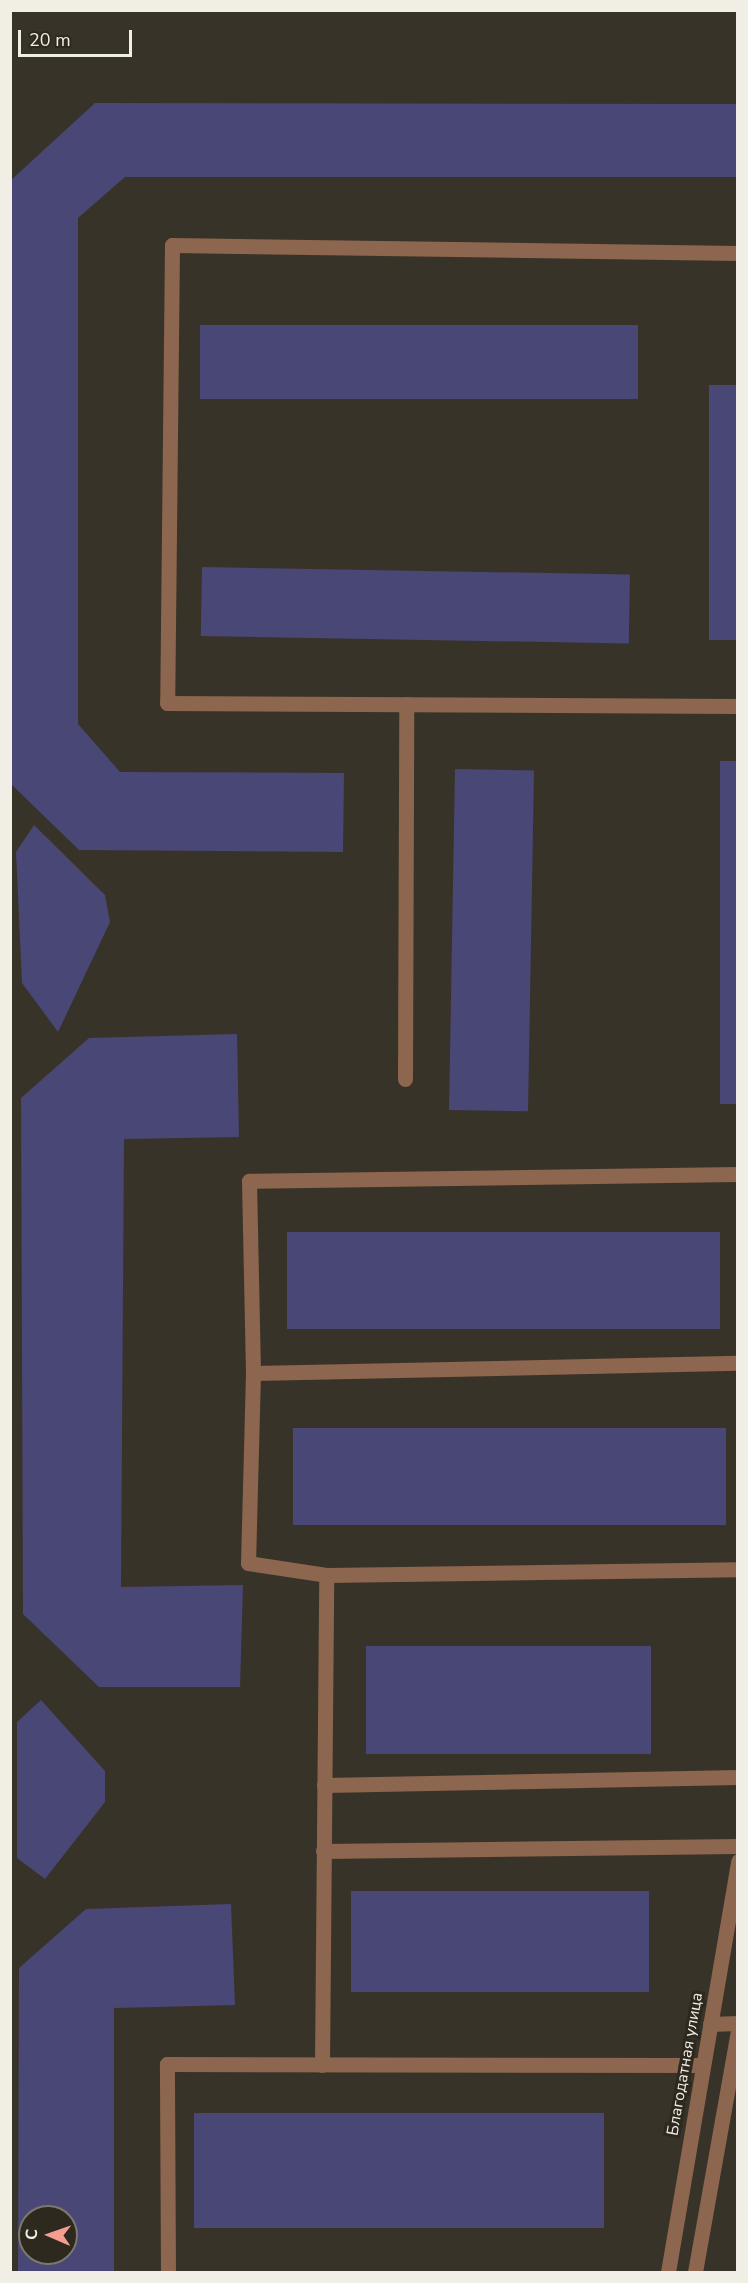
<!DOCTYPE html>
<meta charset="utf-8">
<style>
body{margin:0}
#map{position:relative;width:748px;height:2283px;overflow:hidden;background:#383328;font-family:"Nunito Sans",sans-serif}
div>[style]{position:absolute}
.building>*{inset:0;background:#494775;transform-origin:0 0}
.minor>*{height:15px;margin:-7.5px;padding:0 7.5px;transform-origin:7.5px;border-radius:7.5px;background:#8c664e}
span{translate:-50% -50%;white-space:nowrap;text-align:center;line-height:1.15;-webkit-text-stroke:6px #2e291e;paint-order:stroke}
.street-label{font-size:16px;color:#f1eee6}
.frame{position:absolute;inset:0;border:12px solid #f1eee6;pointer-events:none}
.north{position:absolute;left:18px;top:2205px;width:60px;height:60px;box-sizing:border-box;background:#2e291e;border:2px solid #7c786e;border-radius:50%;rotate:272deg;font-size:16px;font-weight:700;line-height:24px;text-align:center;color:#f1eee6}
.north::after{content:'';display:block;margin:auto;width:21px;height:27px;background:#f59d90;clip-path:polygon(50% 0,100% 100%,50% 72%,0 100%)}
.scale{position:absolute;left:18px;top:30px;width:114px;height:27px;box-sizing:border-box;border:3px solid #f1eee6;border-top:0;padding-left:8px;font-size:18px;line-height:21px;white-space:nowrap;color:#f1eee6;-webkit-text-stroke:4px #2e291e;paint-order:stroke}
</style>
<div id="map">
<div class="building">
<i style="clip-path:polygon(95px 103px,738px 104px,738px 177px,125px 177px,78px 218px,78px 724px,120px 772px,344px 773px,343px 852px,79px 850px,10px 783px,10px 181px)"></i>
<i style="left:638px;top:325px;width:74px;height:438px;rotate:90deg"></i>
<i style="left:709px;top:385px;width:29px;height:255px"></i>
<i style="left:202px;top:567px;width:428px;height:69px;rotate:1deg"></i>
<i style="left:738px;top:761px;width:343px;height:18px;rotate:90deg"></i>
<i style="left:455px;top:769px;width:79px;height:341px;rotate:1deg"></i>
<i style="clip-path:polygon(34px 825px,105px 895px,110px 922px,58px 1032px,22px 983px,16px 852px)"></i>
<i style="clip-path:polygon(237px 1034px,239px 1137px,124px 1139px,121px 1587px,243px 1585px,240px 1687px,99px 1687px,23px 1614px,21px 1098px,89px 1038px)"></i>
<i style="left:720px;top:1232px;width:97px;height:433px;rotate:90deg"></i>
<i style="left:726px;top:1428px;width:97px;height:433px;rotate:90deg"></i>
<i style="left:366px;top:1646px;width:285px;height:108px"></i>
<i style="clip-path:polygon(41px 1700px,105px 1771px,105px 1802px,45px 1879px,17px 1858px,17px 1722px)"></i>
<i style="left:351px;top:1891px;width:298px;height:101px"></i>
<i style="clip-path:polygon(evenodd,231px 1904px,235px 2005px,114px 2008px,114px 2272px,18px 2272px,19px 1968px,86px 1909px,231px 1904px,30px 2217px,66px 2217px,66px 2253px,30px 2253px,30px 2217px)"></i>
<i style="left:604px;top:2113px;width:115px;height:410px;rotate:90deg"></i>
</div>
<div class="minor">
<i style="left:738px;top:253px;width:566px;rotate:-179.19deg"></i>
<i style="left:172px;top:245px;width:458px;rotate:90.6deg"></i>
<i style="left:167px;top:703px;width:571px;rotate:0.3deg"></i>
<i style="left:405px;top:1079px;width:375px;rotate:-89.8deg"></i>
<i style="left:738px;top:1174px;width:489px;rotate:179.2deg"></i>
<i style="left:249px;top:1181px;width:192px;rotate:88.8deg"></i>
<i style="left:253px;top:1373px;width:190px;rotate:91.5deg"></i>
<i style="left:248px;top:1563px;width:79px;rotate:8.7deg"></i>
<i style="left:326px;top:1575px;width:412px;rotate:-0.8deg"></i>
<i style="left:253px;top:1373px;width:485px;rotate:-1.2deg"></i>
<i style="left:324px;top:1785px;width:414px;rotate:-1.1deg"></i>
<i style="left:323px;top:1851px;width:415px;rotate:-0.7deg"></i>
<i style="left:710px;top:2024px;width:28px;rotate:-2deg"></i>
<i style="left:322px;top:2065px;width:490px;rotate:-89.5deg"></i>
<i style="left:168px;top:2272px;width:208px;rotate:-90.3deg"></i>
<i style="left:167px;top:2064px;width:536px;rotate:0.11deg"></i>
<i style="left:668px;top:2272px;width:417px;rotate:-80.3deg"></i>
<i style="left:695px;top:2272px;width:245px;rotate:-79.9deg"></i>
</div>
<div class="street-label">
<span style="left:685px;top:2064px;rotate:-80deg">Благодатная улица</span>
</div>
<div class="frame"></div>
<div class="north">С</div>
<div class="scale">20 m</div>
</div>
